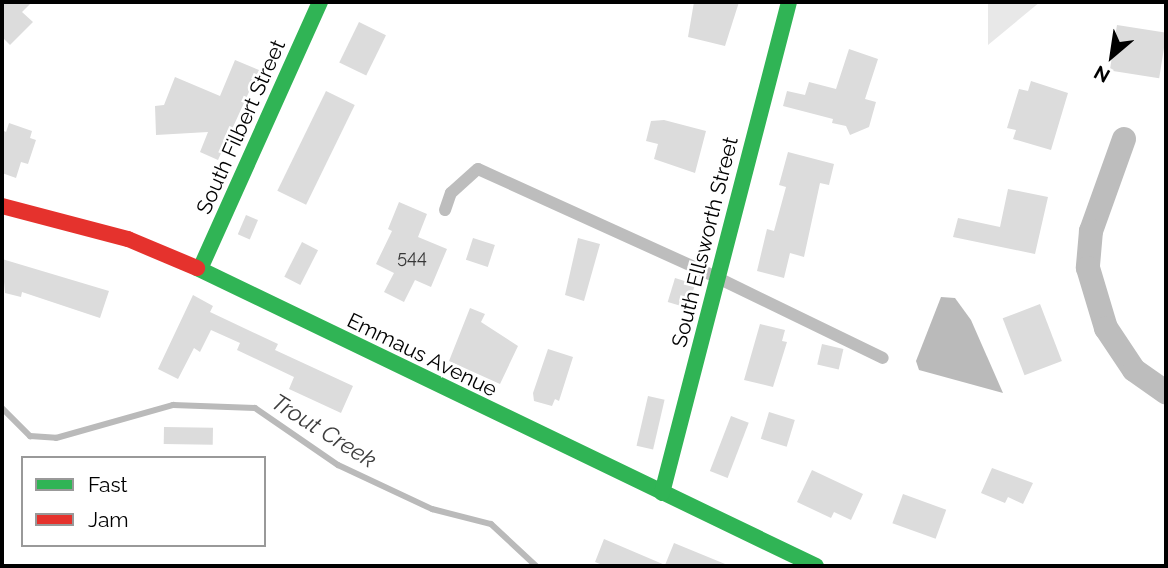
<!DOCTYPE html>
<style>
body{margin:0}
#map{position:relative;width:1168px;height:568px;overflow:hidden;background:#fff;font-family:Raleway,sans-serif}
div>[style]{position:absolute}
.green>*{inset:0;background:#e8e8e8}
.water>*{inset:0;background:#bababa}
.stream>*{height:6px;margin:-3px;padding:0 3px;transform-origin:3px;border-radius:3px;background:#bababa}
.building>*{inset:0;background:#dcdcdc;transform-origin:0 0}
.lane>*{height:12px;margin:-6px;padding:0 6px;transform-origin:6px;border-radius:6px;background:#bdbdbd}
.street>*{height:24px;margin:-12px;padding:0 12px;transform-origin:12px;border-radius:12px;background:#bdbdbd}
.fast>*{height:16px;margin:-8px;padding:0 8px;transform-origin:8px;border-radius:8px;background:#30b455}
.jam>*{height:16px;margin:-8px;padding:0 8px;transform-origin:8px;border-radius:8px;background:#e5322d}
span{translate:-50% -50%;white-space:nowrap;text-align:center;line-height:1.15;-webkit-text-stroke:5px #fff;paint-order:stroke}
.number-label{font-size:18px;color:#373737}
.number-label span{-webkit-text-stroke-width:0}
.street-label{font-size:21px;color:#000}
.water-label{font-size:23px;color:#3e3e3e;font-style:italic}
.frame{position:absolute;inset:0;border:4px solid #000;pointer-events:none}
.legend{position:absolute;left:21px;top:456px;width:245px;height:91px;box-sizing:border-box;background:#fff;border:2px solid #999;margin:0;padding:9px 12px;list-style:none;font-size:21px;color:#000}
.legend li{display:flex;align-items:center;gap:14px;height:35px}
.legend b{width:35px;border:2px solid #999}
.north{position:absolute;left:1077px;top:21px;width:70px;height:70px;-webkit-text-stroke:5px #fff;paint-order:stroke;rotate:209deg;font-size:19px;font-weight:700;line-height:28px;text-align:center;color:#000}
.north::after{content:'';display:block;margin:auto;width:24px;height:32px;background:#000;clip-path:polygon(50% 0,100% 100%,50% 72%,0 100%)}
</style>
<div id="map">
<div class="green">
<i style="clip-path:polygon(988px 2px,1040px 2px,988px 45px)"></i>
</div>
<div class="water">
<i style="clip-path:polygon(941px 297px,955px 298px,971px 320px,1003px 393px,919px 370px,916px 361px)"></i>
</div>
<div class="stream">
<i style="left:2px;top:408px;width:40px;rotate:45deg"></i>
<i style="left:30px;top:436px;width:26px;rotate:4deg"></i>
<i style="left:56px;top:438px;width:122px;rotate:-15.8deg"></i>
<i style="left:173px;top:405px;width:82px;rotate:2.1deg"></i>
<i style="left:255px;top:408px;width:101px;rotate:34.5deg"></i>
<i style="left:338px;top:465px;width:104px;rotate:25.1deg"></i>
<i style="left:432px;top:509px;width:61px;rotate:14.3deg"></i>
<i style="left:491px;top:524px;width:62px;rotate:43deg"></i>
</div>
<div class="building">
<i style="clip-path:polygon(2px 2px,32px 2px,22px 12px,33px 22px,10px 45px,2px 37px)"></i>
<i style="clip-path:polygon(694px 2px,739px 2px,725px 46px,688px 37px)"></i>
<i style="left:359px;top:22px;width:30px;height:45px;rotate:26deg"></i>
<i style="left:1117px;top:25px;width:50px;height:46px;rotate:9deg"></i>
<i style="clip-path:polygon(849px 49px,878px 59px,865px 99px,876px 102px,869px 127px,850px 135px,846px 126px,832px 123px,833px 119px,783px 106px,787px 91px,805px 95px,809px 82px,836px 89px)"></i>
<i style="clip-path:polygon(235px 60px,259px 70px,218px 160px,200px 152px,208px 132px,156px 135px,155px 106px,164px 105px,175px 77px,220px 96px)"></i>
<i style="clip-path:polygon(1031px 81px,1068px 93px,1051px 150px,1013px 139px,1016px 130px,1007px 128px,1019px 89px,1028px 91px)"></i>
<i style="left:326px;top:91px;width:32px;height:111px;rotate:26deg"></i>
<i style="clip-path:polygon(664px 120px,706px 131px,695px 173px,654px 159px,658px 144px,646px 141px,651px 121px)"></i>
<i style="clip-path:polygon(9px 123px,32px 131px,30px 138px,36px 140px,28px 164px,21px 162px,16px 178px,2px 173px,2px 130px,6px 132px)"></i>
<i style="clip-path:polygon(788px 152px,834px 164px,829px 185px,820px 183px,804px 257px,790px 253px,784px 278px,757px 271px,767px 229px,774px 231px,786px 187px,779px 185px)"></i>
<i style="clip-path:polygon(1008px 189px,1048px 197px,1035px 254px,953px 237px,958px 218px,1000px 227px)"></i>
<i style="clip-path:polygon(399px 202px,427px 214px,418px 237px,447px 249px,431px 287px,415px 280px,404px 302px,384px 292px,394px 273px,376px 264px,392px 231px,388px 229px)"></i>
<i style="left:246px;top:215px;width:13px;height:21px;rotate:23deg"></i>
<i style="left:473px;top:238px;width:23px;height:23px;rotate:18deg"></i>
<i style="clip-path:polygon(578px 238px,600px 244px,584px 301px,565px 295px)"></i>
<i style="left:302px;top:242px;width:18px;height:39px;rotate:27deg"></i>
<i style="clip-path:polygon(2px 259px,109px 291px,100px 318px,22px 292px,21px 297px,5px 293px)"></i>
<i style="left:675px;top:278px;width:21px;height:25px;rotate:17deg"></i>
<i style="clip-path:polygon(193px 295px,213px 306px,210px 312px,278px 344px,275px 350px,353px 386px,341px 413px,289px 389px,294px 377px,237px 350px,240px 343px,211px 330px,200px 352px,194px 348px,178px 379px,158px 369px)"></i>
<i style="left:1040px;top:304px;width:61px;height:40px;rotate:69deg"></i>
<i style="clip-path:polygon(470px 308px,485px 314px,481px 322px,518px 346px,500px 384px,449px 361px)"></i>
<i style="clip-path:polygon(760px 324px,785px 330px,782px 341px,787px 342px,773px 387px,744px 380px)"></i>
<i style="left:822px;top:344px;width:22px;height:21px;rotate:13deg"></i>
<i style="clip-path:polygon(548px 349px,573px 357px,559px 401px,555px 399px,552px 406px,534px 401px,533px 393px)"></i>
<i style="left:648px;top:396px;width:17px;height:51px;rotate:13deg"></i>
<i style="left:769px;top:412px;width:27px;height:28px;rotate:17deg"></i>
<i style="left:731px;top:416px;width:19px;height:59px;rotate:21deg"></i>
<i style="left:164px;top:427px;width:49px;height:17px;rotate:1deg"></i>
<i style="clip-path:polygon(992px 468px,1033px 483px,1023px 504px,1008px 497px,1005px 503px,981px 493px)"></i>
<i style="clip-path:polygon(812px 470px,863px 494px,851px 520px,834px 512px,831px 518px,797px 502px)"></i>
<i style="left:903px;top:494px;width:46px;height:31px;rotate:20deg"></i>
<i style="clip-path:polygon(604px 539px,665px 565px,674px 543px,730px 566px,605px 566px,595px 562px)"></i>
</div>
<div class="lane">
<i style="left:445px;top:210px;width:18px;rotate:-71deg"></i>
<i style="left:451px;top:193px;width:36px;rotate:-42deg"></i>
<i style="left:478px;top:169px;width:264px;rotate:24.4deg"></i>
<i style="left:718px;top:278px;width:183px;rotate:25.9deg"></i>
</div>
<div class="street">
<i style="left:1124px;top:139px;width:98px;rotate:109.7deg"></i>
<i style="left:1091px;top:231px;width:37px;rotate:95deg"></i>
<i style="left:1088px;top:268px;width:63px;rotate:73.3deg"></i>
<i style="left:1106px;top:328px;width:50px;rotate:56.3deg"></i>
<i style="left:1134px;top:370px;width:39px;rotate:35deg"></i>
</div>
<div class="fast">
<i style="left:197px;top:268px;width:687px;rotate:25.71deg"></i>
<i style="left:200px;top:269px;width:293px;rotate:-65.8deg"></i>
<i style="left:662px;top:493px;width:507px;rotate:-75.5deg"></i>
</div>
<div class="jam">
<i style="left:2px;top:206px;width:130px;rotate:14.7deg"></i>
<i style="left:128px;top:239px;width:75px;rotate:22.8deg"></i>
</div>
<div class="number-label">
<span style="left:412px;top:257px">544</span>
</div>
<div class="street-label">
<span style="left:241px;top:127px;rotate:-66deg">South Filbert Street</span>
<span style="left:705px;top:242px;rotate:-76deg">South Ellsworth Street</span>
<span style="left:422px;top:355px;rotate:26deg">Emmaus Avenue</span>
</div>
<div class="water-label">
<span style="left:324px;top:431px;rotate:32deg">Trout Creek</span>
</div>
<div class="frame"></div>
<ul class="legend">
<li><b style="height:9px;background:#30b455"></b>Fast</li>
<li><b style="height:9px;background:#e5322d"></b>Jam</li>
</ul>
<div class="north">N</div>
</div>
